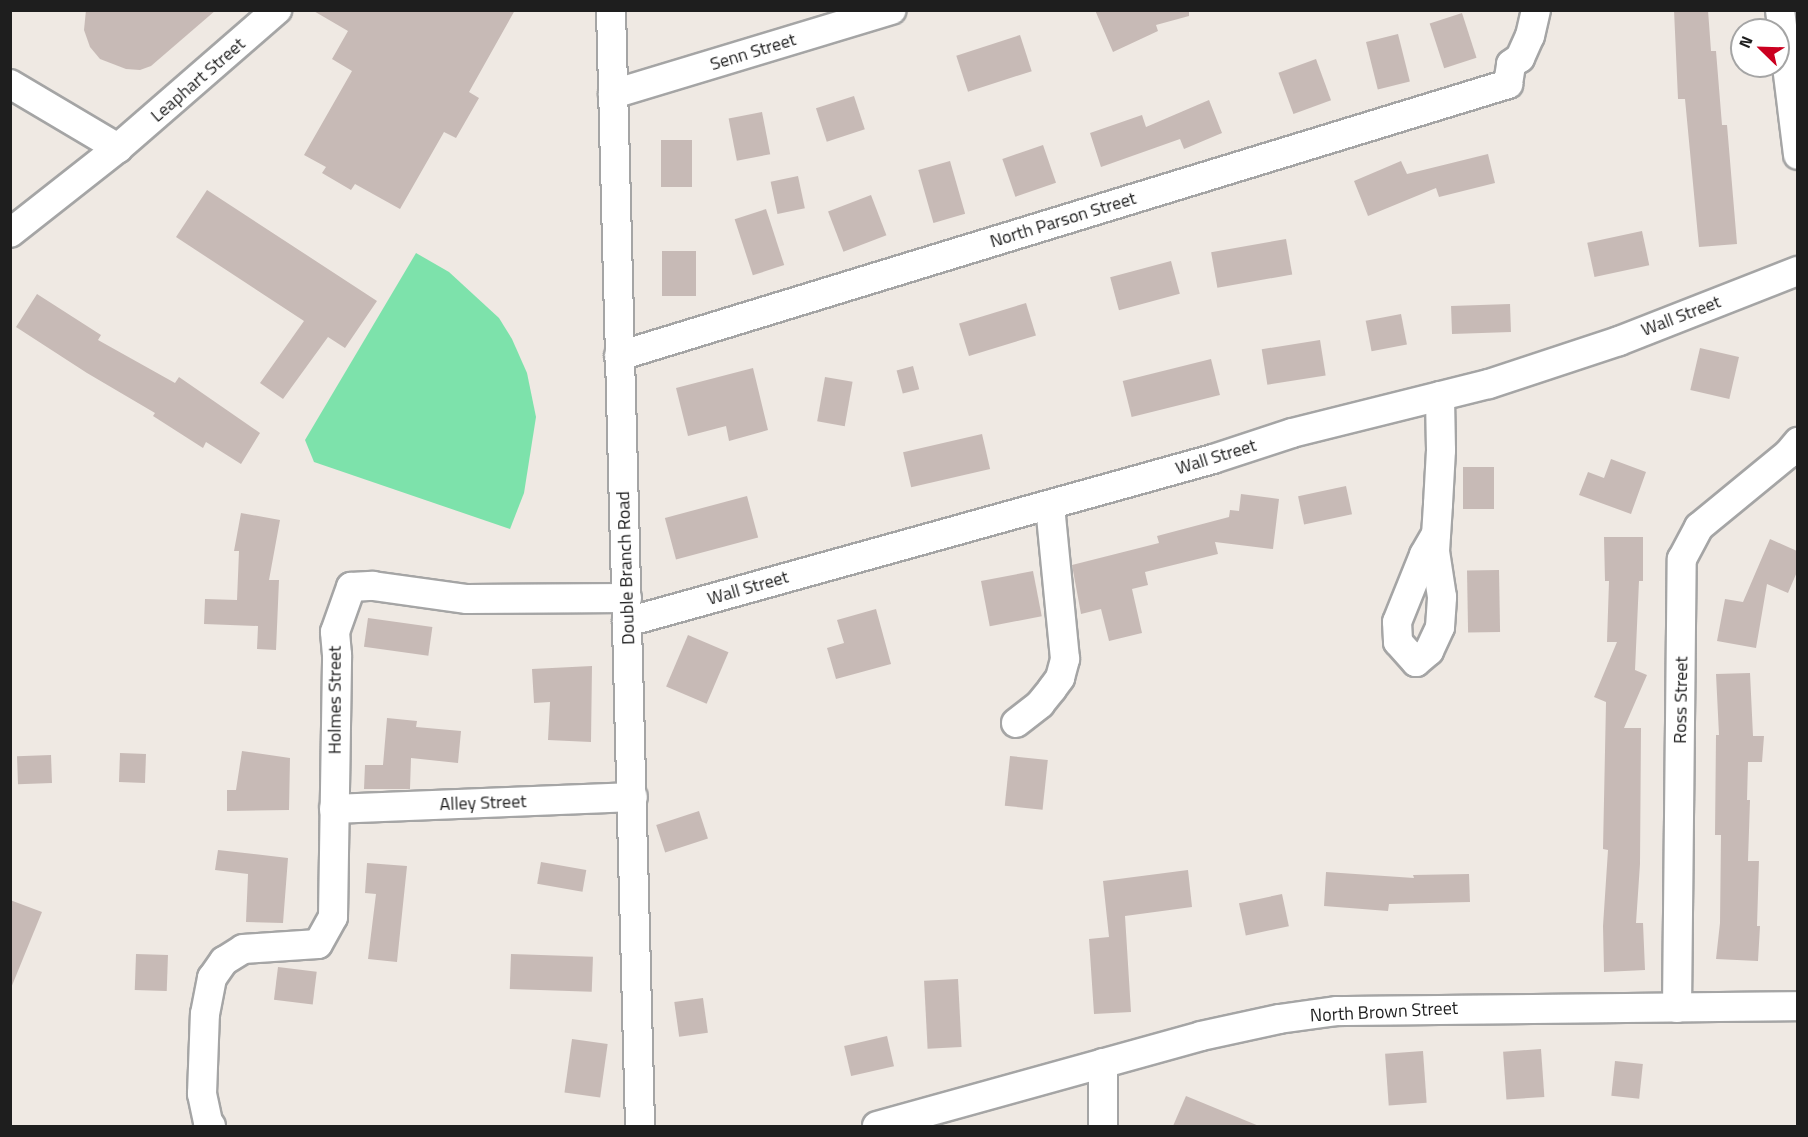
<!DOCTYPE html>
<style>
body{margin:0}
#map{position:relative;width:1808px;height:1137px;overflow:hidden;background:#efe9e3;font-family:"Titillium Web",sans-serif}
div>[style]{position:absolute}
.pitch>*{inset:0;background:#7de2ab}
.building>*{inset:0;background:#c7bab6;transform-origin:0 0}
.roads{filter:drop-shadow(2px 0 #a5a5a5) drop-shadow(-2px 0 #a5a5a5) drop-shadow(0 2px #a5a5a5) drop-shadow(0 -2px #a5a5a5)}
.minor>*{height:28px;margin:-14px;padding:0 14px;transform-origin:14px;border-radius:14px;background:#fff}
span{translate:-50% -50%;white-space:nowrap;text-align:center;line-height:1.15;-webkit-text-stroke:4.5px #fff;paint-order:stroke}
.street-label{font-size:18px;color:#1e1e1e}
.frame{position:absolute;inset:0;border:12px solid #1e1e1e;pointer-events:none}
.north{position:absolute;left:1730px;top:18px;width:60px;height:60px;box-sizing:border-box;background:#fff;border:2px solid #a5a5a5;border-radius:50%;rotate:293deg;font-size:16px;font-weight:700;line-height:24px;text-align:center;color:#1e1e1e}
.north::after{content:'';display:block;margin:auto;width:21px;height:27px;background:#cb0020;clip-path:polygon(50% 0,100% 100%,50% 72%,0 100%)}
</style>
<div id="map">
<div class="pitch">
<i style="clip-path:polygon(416px 253px,449px 272px,499px 318px,512px 339px,527px 373px,536px 417px,524px 493px,510px 529px,314px 462px,305px 440px)"></i>
</div>
<div class="building">
<i style="clip-path:polygon(86px 10px,216px 10px,151px 66px,140px 70px,126px 69px,100px 59px,90px 47px,84px 30px)"></i>
<i style="clip-path:polygon(312px 10px,515px 10px,469px 92px,479px 98px,456px 138px,444px 132px,400px 209px,355px 184px,351px 190px,322px 173px,326px 167px,304px 155px,352px 71px,332px 59px,348px 31px)"></i>
<i style="clip-path:polygon(1095px 10px,1189px 10px,1189px 16px,1156px 25px,1158px 31px,1113px 52px)"></i>
<i style="clip-path:polygon(1674px 10px,1708px 10px,1711px 51px,1716px 51px,1722px 125px,1727px 125px,1737px 244px,1699px 247px,1685px 99px,1678px 99px)"></i>
<i style="left:1462px;top:13px;width:47px;height:34px;rotate:72deg"></i>
<i style="left:1398px;top:34px;width:49px;height:33px;rotate:76deg"></i>
<i style="left:1020px;top:35px;width:38px;height:67px;rotate:72deg"></i>
<i style="left:1316px;top:59px;width:44px;height:40px;rotate:70deg"></i>
<i style="left:854px;top:96px;width:35px;height:40px;rotate:72deg"></i>
<i style="clip-path:polygon(1209px 100px,1222px 133px,1184px 149px,1180px 139px,1101px 167px,1090px 133px,1142px 115px,1146px 127px)"></i>
<i style="left:762px;top:112px;width:43px;height:34px;rotate:79deg"></i>
<i style="left:661px;top:140px;width:31px;height:47px"></i>
<i style="left:1043px;top:145px;width:40px;height:43px;rotate:71deg"></i>
<i style="clip-path:polygon(1488px 154px,1495px 183px,1439px 197px,1436px 188px,1368px 216px,1354px 181px,1401px 161px,1407px 174px)"></i>
<i style="left:950px;top:161px;width:55px;height:33px;rotate:74deg"></i>
<i style="left:798px;top:176px;width:33px;height:28px;rotate:78deg"></i>
<i style="clip-path:polygon(207px 190px,377px 301px,345px 348px,328px 337px,283px 399px,260px 383px,304px 321px,176px 237px)"></i>
<i style="left:871px;top:195px;width:43px;height:46px;rotate:69deg"></i>
<i style="left:766px;top:209px;width:59px;height:33px;rotate:72deg"></i>
<i style="left:1642px;top:231px;width:35px;height:56px;rotate:78deg"></i>
<i style="left:1286px;top:239px;width:36px;height:76px;rotate:80deg"></i>
<i style="left:662px;top:251px;width:34px;height:45px"></i>
<i style="left:1171px;top:261px;width:34px;height:63px;rotate:75deg"></i>
<i style="clip-path:polygon(37px 294px,101px 335px,98px 340px,175px 383px,179px 377px,260px 433px,241px 464px,206px 442px,203px 448px,153px 416px,155px 413px,87px 373px,16px 327px)"></i>
<i style="left:1026px;top:303px;width:34px;height:70px;rotate:73deg"></i>
<i style="left:1510px;top:304px;width:28px;height:59px;rotate:88deg"></i>
<i style="left:1401px;top:314px;width:31px;height:36px;rotate:79deg"></i>
<i style="left:1320px;top:340px;width:36px;height:59px;rotate:81deg"></i>
<i style="left:1700px;top:348px;width:40px;height:43px;rotate:13deg"></i>
<i style="left:1211px;top:359px;width:37px;height:91px;rotate:76deg"></i>
<i style="left:913px;top:366px;width:24px;height:17px;rotate:75deg"></i>
<i style="clip-path:polygon(753px 368px,768px 430px,729px 441px,726px 426px,688px 436px,676px 388px)"></i>
<i style="left:825px;top:377px;width:28px;height:45px;rotate:10deg"></i>
<i style="left:982px;top:434px;width:36px;height:81px;rotate:77deg"></i>
<i style="clip-path:polygon(1611px 459px,1646px 472px,1631px 514px,1579px 495px,1588px 472px,1604px 478px)"></i>
<i style="left:1463px;top:467px;width:31px;height:42px"></i>
<i style="left:1346px;top:486px;width:29px;height:49px;rotate:78deg"></i>
<i style="clip-path:polygon(1241px 494px,1279px 499px,1273px 549px,1215px 542px,1218px 554px,1145px 572px,1148px 585px,1132px 589px,1142px 633px,1109px 641px,1101px 609px,1081px 614px,1072px 565px,1159px 543px,1157px 536px,1229px 517px,1230px 510px,1239px 511px)"></i>
<i style="left:747px;top:496px;width:43px;height:85px;rotate:75deg"></i>
<i style="clip-path:polygon(241px 513px,280px 520px,269px 580px,279px 580px,276px 650px,257px 649px,258px 626px,204px 624px,205px 599px,237px 600px,239px 551px,234px 551px)"></i>
<i style="clip-path:polygon(1604px 537px,1643px 537px,1643px 581px,1639px 581px,1635px 670px,1647px 675px,1624px 728px,1641px 728px,1640px 864px,1636px 923px,1643px 923px,1645px 970px,1604px 972px,1603px 926px,1608px 850px,1603px 849px,1606px 702px,1594px 697px,1617px 642px,1607px 642px,1609px 581px,1605px 581px)"></i>
<i style="clip-path:polygon(1770px 539px,1797px 551px,1797px 572px,1788px 593px,1767px 584px,1756px 648px,1717px 641px,1725px 599px,1743px 602px)"></i>
<i style="left:1499px;top:570px;width:62px;height:32px;rotate:89deg"></i>
<i style="left:1033px;top:571px;width:46px;height:53px;rotate:79deg"></i>
<i style="clip-path:polygon(876px 609px,891px 664px,836px 679px,827px 648px,844px 643px,837px 620px)"></i>
<i style="left:368px;top:618px;width:65px;height:29px;rotate:8deg"></i>
<i style="left:688px;top:635px;width:44px;height:56px;rotate:23deg"></i>
<i style="clip-path:polygon(592px 666px,591px 742px,548px 740px,550px 702px,534px 703px,532px 669px)"></i>
<i style="clip-path:polygon(1750px 673px,1753px 736px,1764px 736px,1762px 762px,1748px 762px,1747px 800px,1750px 800px,1748px 861px,1759px 861px,1757px 926px,1760px 926px,1758px 961px,1716px 959px,1720px 923px,1721px 835px,1715px 835px,1716px 735px,1719px 735px,1716px 674px)"></i>
<i style="clip-path:polygon(387px 718px,417px 721px,416px 727px,461px 731px,458px 763px,411px 758px,410px 789px,364px 789px,365px 765px,383px 765px)"></i>
<i style="clip-path:polygon(242px 751px,290px 758px,289px 810px,227px 811px,227px 790px,236px 790px)"></i>
<i style="left:120px;top:753px;width:26px;height:29px;rotate:2deg"></i>
<i style="left:51px;top:755px;width:28px;height:34px;rotate:88deg"></i>
<i style="left:1010px;top:756px;width:38px;height:50px;rotate:6deg"></i>
<i style="left:699px;top:811px;width:29px;height:45px;rotate:72deg"></i>
<i style="clip-path:polygon(218px 850px,288px 858px,283px 923px,246px 922px,248px 874px,215px 870px)"></i>
<i style="left:541px;top:862px;width:46px;height:22px;rotate:10deg"></i>
<i style="clip-path:polygon(367px 863px,407px 866px,397px 962px,368px 959px,376px 894px,365px 893px)"></i>
<i style="clip-path:polygon(1188px 870px,1192px 907px,1125px 916px,1131px 1012px,1094px 1014px,1089px 939px,1109px 937px,1103px 881px)"></i>
<i style="clip-path:polygon(1326px 872px,1414px 878px,1413px 875px,1469px 874px,1470px 902px,1389px 904px,1388px 911px,1324px 906px)"></i>
<i style="left:1282px;top:894px;width:33px;height:44px;rotate:78deg"></i>
<i style="clip-path:polygon(10px 900px,42px 912px,11px 988px,10px 988px)"></i>
<i style="left:136px;top:954px;width:32px;height:36px;rotate:2deg"></i>
<i style="left:511px;top:954px;width:82px;height:35px;rotate:2deg"></i>
<i style="left:278px;top:967px;width:39px;height:33px;rotate:7deg"></i>
<i style="left:958px;top:979px;width:68px;height:34px;rotate:87deg"></i>
<i style="left:703px;top:998px;width:35px;height:29px;rotate:82deg"></i>
<i style="left:887px;top:1036px;width:31px;height:44px;rotate:77deg"></i>
<i style="left:572px;top:1039px;width:36px;height:54px;rotate:8deg"></i>
<i style="left:1541px;top:1049px;width:48px;height:38px;rotate:86deg"></i>
<i style="left:1423px;top:1051px;width:52px;height:38px;rotate:86deg"></i>
<i style="left:1615px;top:1061px;width:28px;height:35px;rotate:6deg"></i>
<i style="clip-path:polygon(1186px 1096px,1259px 1126px,1173px 1126px)"></i>
</div>
<div class="roads">
<div class="minor">
<i style="left:611px;top:10px;width:1116px;rotate:88.51deg"></i>
<i style="left:1780px;top:10px;width:146px;rotate:82.9deg"></i>
<i style="left:10px;top:84px;width:126px;rotate:30.7deg"></i>
<i style="left:613px;top:94px;width:291px;rotate:-16.8deg"></i>
<i style="left:10px;top:233px;width:137px;rotate:-38.2deg"></i>
<i style="left:118px;top:148px;width:211px;rotate:-41deg"></i>
<i style="left:619px;top:356px;width:930px;rotate:-17.01deg"></i>
<i style="left:1508px;top:84px;width:20px;rotate:-81deg"></i>
<i style="left:1511px;top:64px;width:11px;rotate:-34deg"></i>
<i style="left:1520px;top:58px;width:24px;rotate:-66deg"></i>
<i style="left:1530px;top:36px;width:27px;rotate:-77deg"></i>
<i style="left:1436px;top:534px;width:24px;rotate:120deg"></i>
<i style="left:1424px;top:555px;width:72px;rotate:111.9deg"></i>
<i style="left:1397px;top:622px;width:20px;rotate:87deg"></i>
<i style="left:1398px;top:642px;width:27px;rotate:48deg"></i>
<i style="left:1416px;top:662px;width:17px;rotate:-40deg"></i>
<i style="left:1429px;top:651px;width:26px;rotate:-65deg"></i>
<i style="left:1440px;top:627px;width:30px;rotate:-86deg"></i>
<i style="left:1442px;top:597px;width:47px;rotate:-98.7deg"></i>
<i style="left:1435px;top:551px;width:47px;rotate:-86.3deg"></i>
<i style="left:1438px;top:504px;width:54px;rotate:-86.8deg"></i>
<i style="left:1441px;top:450px;width:54px;rotate:-91.1deg"></i>
<i style="left:627px;top:622px;width:608px;rotate:-15.54deg"></i>
<i style="left:1213px;top:459px;width:83px;rotate:-18.2deg"></i>
<i style="left:1292px;top:433px;width:203px;rotate:-14deg"></i>
<i style="left:1489px;top:384px;width:137px;rotate:-18.3deg"></i>
<i style="left:1619px;top:341px;width:192px;rotate:-21.4deg"></i>
<i style="left:1016px;top:723px;width:31px;rotate:-38deg"></i>
<i style="left:1040px;top:704px;width:19px;rotate:-51deg"></i>
<i style="left:1052px;top:689px;width:14px;rotate:-54deg"></i>
<i style="left:1060px;top:678px;width:20px;rotate:-75deg"></i>
<i style="left:1065px;top:659px;width:155px;rotate:-95.6deg"></i>
<i style="left:334px;top:809px;width:299px;rotate:-2.3deg"></i>
<i style="left:1677px;top:1008px;width:449px;rotate:-89.4deg"></i>
<i style="left:1682px;top:559px;width:36px;rotate:-62deg"></i>
<i style="left:1699px;top:527px;width:115px;rotate:-39.4deg"></i>
<i style="left:1788px;top:454px;width:16px;rotate:-50deg"></i>
<i style="left:211px;top:1126px;width:5px;rotate:-127deg"></i>
<i style="left:208px;top:1122px;width:29px;rotate:-102deg"></i>
<i style="left:202px;top:1094px;width:80px;rotate:-87.9deg"></i>
<i style="left:205px;top:1014px;width:37px;rotate:-79deg"></i>
<i style="left:212px;top:978px;width:21px;rotate:-55deg"></i>
<i style="left:224px;top:961px;width:22px;rotate:-32deg"></i>
<i style="left:243px;top:949px;width:75px;rotate:-3.8deg"></i>
<i style="left:318px;top:944px;width:31px;rotate:-61deg"></i>
<i style="left:333px;top:917px;width:262px;rotate:-89.1deg"></i>
<i style="left:337px;top:655px;width:23px;rotate:-95deg"></i>
<i style="left:335px;top:632px;width:48px;rotate:-70.4deg"></i>
<i style="left:351px;top:587px;width:22px;rotate:-3deg"></i>
<i style="left:373px;top:586px;width:95px;rotate:7.9deg"></i>
<i style="left:467px;top:599px;width:160px;rotate:-0.4deg"></i>
<i style="left:877px;top:1126px;width:336px;rotate:-15.5deg"></i>
<i style="left:1201px;top:1036px;width:80px;rotate:-12.3deg"></i>
<i style="left:1279px;top:1019px;width:59px;rotate:-7.9deg"></i>
<i style="left:1337px;top:1011px;width:461px;rotate:-0.6deg"></i>
<i style="left:1103px;top:1126px;width:63px;rotate:-90deg"></i>
</div>
</div>
<div class="street-label">
<span style="left:753px;top:52px;rotate:-17deg">Senn Street</span>
<span style="left:198px;top:80px;rotate:-41deg">Leaphart Street</span>
<span style="left:1063px;top:220px;rotate:-17deg">North Parson Street</span>
<span style="left:1681px;top:316px;rotate:-21deg">Wall Street</span>
<span style="left:1216px;top:457px;rotate:-17deg">Wall Street</span>
<span style="left:626px;top:568px;rotate:-92deg">Double Branch Road</span>
<span style="left:748px;top:588px;rotate:-16deg">Wall Street</span>
<span style="left:335px;top:700px;rotate:-90deg">Holmes Street</span>
<span style="left:1681px;top:700px;rotate:-89deg">Ross Street</span>
<span style="left:483px;top:803px;rotate:-2deg">Alley Street</span>
<span style="left:1384px;top:1012px;rotate:-3deg">North Brown Street</span>
</div>
<div class="frame"></div>
<div class="north">N</div>
</div>
